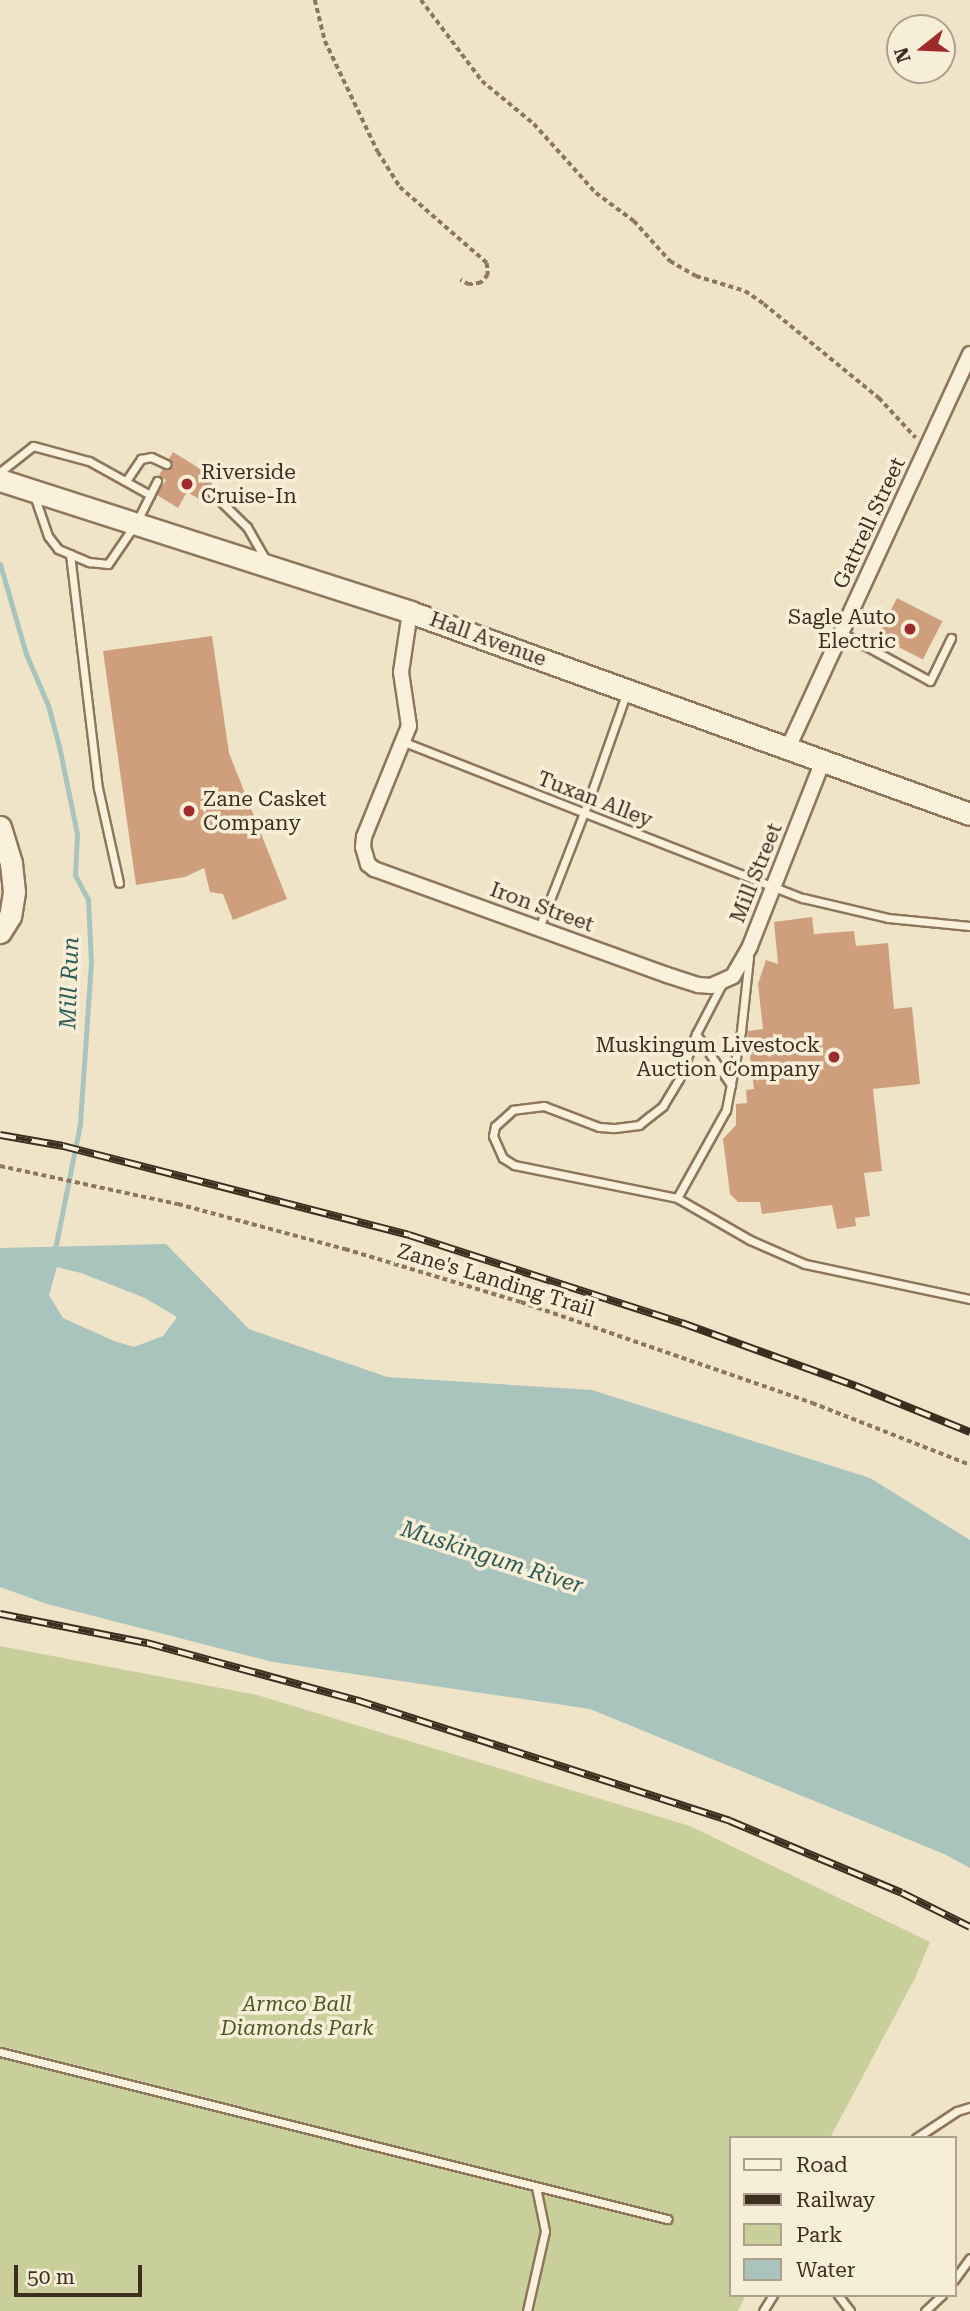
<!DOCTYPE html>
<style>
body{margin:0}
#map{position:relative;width:970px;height:2311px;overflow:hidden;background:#f0e4c8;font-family:"Roboto Serif",serif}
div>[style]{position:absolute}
.green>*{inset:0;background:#c9cf9b}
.water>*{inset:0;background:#a9c4bc}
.stream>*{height:5px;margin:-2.5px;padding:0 2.5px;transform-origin:2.5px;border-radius:2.5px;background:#a9c4bc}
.building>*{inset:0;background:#cf9f7d;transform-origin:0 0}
.path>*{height:3.5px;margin-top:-1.75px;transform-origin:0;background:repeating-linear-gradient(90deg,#8d765c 0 5px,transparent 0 8.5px)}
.roads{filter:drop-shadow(2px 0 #8d765c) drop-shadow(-2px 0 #8d765c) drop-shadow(0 2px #8d765c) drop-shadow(0 -2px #8d765c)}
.lane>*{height:7px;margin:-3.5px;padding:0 3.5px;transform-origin:3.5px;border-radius:3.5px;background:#faf1dc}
.street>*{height:14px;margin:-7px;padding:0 7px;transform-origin:7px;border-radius:7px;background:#faf1dc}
.secondary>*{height:21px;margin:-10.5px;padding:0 10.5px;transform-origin:10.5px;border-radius:10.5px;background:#faf1dc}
.rail>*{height:8px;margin-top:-4px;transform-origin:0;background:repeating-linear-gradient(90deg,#f7eed8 0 16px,#3d2e20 0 32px);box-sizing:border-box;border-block:2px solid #3d2e20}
.dots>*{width:19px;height:19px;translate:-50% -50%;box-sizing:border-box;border:4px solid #f7eed8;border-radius:50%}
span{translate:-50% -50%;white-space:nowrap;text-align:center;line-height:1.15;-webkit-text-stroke:7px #f7eed8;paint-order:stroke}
.poi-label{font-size:21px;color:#3d2e20}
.left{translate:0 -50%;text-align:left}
.right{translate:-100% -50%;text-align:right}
.street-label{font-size:21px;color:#3d2e20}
.park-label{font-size:21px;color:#4d5a26;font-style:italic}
.water-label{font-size:23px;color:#2f5d5a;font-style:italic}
.legend{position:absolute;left:729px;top:2136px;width:228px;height:161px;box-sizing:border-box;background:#f7eed8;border:2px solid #ada18e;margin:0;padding:9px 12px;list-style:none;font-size:21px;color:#3d2e20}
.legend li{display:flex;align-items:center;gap:14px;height:35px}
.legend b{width:35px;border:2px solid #ada18e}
.north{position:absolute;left:886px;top:14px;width:70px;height:70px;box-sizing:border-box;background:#f7eed8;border:2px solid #ada18e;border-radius:50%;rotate:252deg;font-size:19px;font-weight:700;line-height:28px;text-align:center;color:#3d2e20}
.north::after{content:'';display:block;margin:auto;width:24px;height:32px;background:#9e2a2b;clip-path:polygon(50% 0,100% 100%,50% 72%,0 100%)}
.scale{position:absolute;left:14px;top:2265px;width:128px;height:32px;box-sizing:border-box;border:4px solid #3d2e20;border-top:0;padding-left:9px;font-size:21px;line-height:24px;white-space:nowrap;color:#3d2e20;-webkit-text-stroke:5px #f7eed8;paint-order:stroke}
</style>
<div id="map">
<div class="green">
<i style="clip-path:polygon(0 1646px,257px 1695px,690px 1826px,930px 1942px,915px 1978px,830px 2138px,730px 2138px,730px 2295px,746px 2295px,738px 2311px,0 2311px)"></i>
</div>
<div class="water">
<i style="clip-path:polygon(evenodd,166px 1244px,249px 1329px,387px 1377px,592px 1390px,870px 1478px,970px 1540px,970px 1868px,944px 1854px,590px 1709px,273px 1662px,47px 1604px,0 1587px,0 1248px,166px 1244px,57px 1267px,81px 1273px,145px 1298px,177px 1317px,163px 1336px,134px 1347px,114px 1341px,63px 1318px,49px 1295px,57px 1267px)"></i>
</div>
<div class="stream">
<i style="left:0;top:564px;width:94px;rotate:73.9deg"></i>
<i style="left:26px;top:654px;width:56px;rotate:66.7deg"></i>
<i style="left:48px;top:705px;width:42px;rotate:75deg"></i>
<i style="left:59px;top:746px;width:90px;rotate:78.4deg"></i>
<i style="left:77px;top:834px;width:41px;rotate:92.8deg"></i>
<i style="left:75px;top:875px;width:27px;rotate:62deg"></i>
<i style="left:88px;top:899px;width:63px;rotate:87.3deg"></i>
<i style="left:91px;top:962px;width:162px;rotate:93.9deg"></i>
<i style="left:80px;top:1124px;width:133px;rotate:101.3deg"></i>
</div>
<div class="building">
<i style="clip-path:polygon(173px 452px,215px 478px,211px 484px,203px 485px,205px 494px,201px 500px,187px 492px,178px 508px,157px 495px,166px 480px,159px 475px,163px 469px,171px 467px,169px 459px)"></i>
<i style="left:897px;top:598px;width:51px;height:43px;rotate:27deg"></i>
<i style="clip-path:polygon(212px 636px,229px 753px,287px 899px,233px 920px,223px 894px,210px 892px,204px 868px,185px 877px,136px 885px,103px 651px)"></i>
<i style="clip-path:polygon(812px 917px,814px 934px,854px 931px,856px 946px,888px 943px,894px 1009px,912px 1007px,920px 1084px,873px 1089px,882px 1171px,864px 1173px,870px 1216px,855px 1218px,856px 1226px,837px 1229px,832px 1205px,762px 1214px,760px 1202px,738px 1202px,730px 1194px,723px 1139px,736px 1125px,736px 1104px,747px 1103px,746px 1090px,754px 1089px,747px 1031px,763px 1029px,758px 984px,766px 960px,778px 964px,774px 922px)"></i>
</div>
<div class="path">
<i style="left:315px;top:0;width:42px;rotate:76.3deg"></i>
<i style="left:325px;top:41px;width:123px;rotate:64.5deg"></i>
<i style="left:378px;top:152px;width:41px;rotate:57.8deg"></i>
<i style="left:400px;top:187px;width:116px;rotate:41.1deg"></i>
<i style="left:487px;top:263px;width:12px;rotate:85deg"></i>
<i style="left:488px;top:275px;width:11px;rotate:131deg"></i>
<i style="left:481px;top:283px;width:12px;rotate:171deg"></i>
<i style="left:469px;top:285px;width:10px;rotate:-151deg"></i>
<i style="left:421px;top:0;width:101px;rotate:53deg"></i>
<i style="left:482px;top:81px;width:67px;rotate:39.6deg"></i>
<i style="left:534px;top:124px;width:93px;rotate:48.1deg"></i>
<i style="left:596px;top:193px;width:47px;rotate:36.4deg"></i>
<i style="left:634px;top:221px;width:54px;rotate:48deg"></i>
<i style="left:670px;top:261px;width:30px;rotate:30deg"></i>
<i style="left:696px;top:276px;width:51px;rotate:17deg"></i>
<i style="left:745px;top:291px;width:23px;rotate:34deg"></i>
<i style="left:764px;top:304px;width:149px;rotate:39.3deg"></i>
<i style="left:879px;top:398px;width:54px;rotate:47.2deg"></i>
<i style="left:0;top:1166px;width:182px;rotate:12.1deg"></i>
<i style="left:178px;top:1204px;width:173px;rotate:15.1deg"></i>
<i style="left:345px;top:1249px;width:184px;rotate:16.8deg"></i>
<i style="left:521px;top:1302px;width:308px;rotate:19.1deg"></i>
<i style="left:812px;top:1403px;width:170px;rotate:21.4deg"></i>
</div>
<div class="roads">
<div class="lane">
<i style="left:0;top:472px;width:42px;rotate:-38.2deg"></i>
<i style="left:33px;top:446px;width:58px;rotate:15deg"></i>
<i style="left:89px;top:461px;width:70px;rotate:29.1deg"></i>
<i style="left:126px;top:481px;width:27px;rotate:-56deg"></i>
<i style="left:141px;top:459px;width:10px;rotate:-11deg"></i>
<i style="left:151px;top:457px;width:17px;rotate:25deg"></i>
<i style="left:208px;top:489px;width:54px;rotate:44.3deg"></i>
<i style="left:247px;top:527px;width:40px;rotate:60.3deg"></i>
<i style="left:34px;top:495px;width:43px;rotate:71.1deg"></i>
<i style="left:48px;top:536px;width:16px;rotate:52deg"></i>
<i style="left:58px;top:549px;width:34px;rotate:23deg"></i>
<i style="left:89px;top:562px;width:19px;rotate:6deg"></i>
<i style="left:108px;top:564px;width:50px;rotate:-55.7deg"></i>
<i style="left:136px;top:523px;width:47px;rotate:-63.4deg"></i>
<i style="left:70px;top:554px;width:236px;rotate:83.2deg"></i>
<i style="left:98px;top:788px;width:97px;rotate:77.5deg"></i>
<i style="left:842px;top:633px;width:100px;rotate:28.6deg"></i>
<i style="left:930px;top:681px;width:48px;rotate:-64deg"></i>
<i style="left:404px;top:742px;width:428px;rotate:21.4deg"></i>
<i style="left:803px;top:898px;width:87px;rotate:13.2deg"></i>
<i style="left:888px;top:918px;width:82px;rotate:5.6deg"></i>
<i style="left:539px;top:928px;width:132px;rotate:-68.7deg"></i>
<i style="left:587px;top:805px;width:118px;rotate:-70.6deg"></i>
<i style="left:722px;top:984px;width:56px;rotate:117.5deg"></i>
<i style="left:696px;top:1034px;width:48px;rotate:110.7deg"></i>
<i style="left:679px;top:1079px;width:31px;rotate:121deg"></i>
<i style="left:663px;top:1106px;width:16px;rotate:142deg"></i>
<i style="left:650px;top:1116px;width:14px;rotate:141deg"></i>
<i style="left:639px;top:1125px;width:26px;rotate:173deg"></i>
<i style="left:613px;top:1128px;width:14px;rotate:-176deg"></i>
<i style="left:599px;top:1127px;width:59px;rotate:-159.1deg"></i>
<i style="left:544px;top:1106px;width:31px;rotate:173deg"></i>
<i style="left:513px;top:1110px;width:24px;rotate:138deg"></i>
<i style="left:495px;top:1126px;width:10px;rotate:101deg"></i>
<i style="left:493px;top:1136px;width:24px;rotate:66deg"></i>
<i style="left:503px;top:1158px;width:13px;rotate:32deg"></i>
<i style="left:514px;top:1165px;width:166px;rotate:11.4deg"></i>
<i style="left:677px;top:1198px;width:84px;rotate:29.9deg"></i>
<i style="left:750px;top:1240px;width:60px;rotate:23.6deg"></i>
<i style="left:805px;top:1264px;width:169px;rotate:12deg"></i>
<i style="left:696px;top:1034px;width:62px;rotate:55.5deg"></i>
<i style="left:677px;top:1198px;width:101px;rotate:-60.9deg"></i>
<i style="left:726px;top:1110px;width:80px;rotate:-79.2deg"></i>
<i style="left:741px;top:1031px;width:74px;rotate:-83.8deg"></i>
<i style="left:0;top:2052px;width:688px;rotate:14.06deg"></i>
<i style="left:916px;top:2138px;width:49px;rotate:-33.4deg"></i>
<i style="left:957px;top:2111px;width:14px;rotate:-17deg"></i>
<i style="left:954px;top:2280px;width:27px;rotate:-54deg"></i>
<i style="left:838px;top:2295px;width:20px;rotate:53deg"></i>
<i style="left:527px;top:2311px;width:82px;rotate:-77.3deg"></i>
<i style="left:545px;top:2231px;width:45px;rotate:-101.6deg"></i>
<i style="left:763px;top:2311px;width:19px;rotate:-58deg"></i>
<i style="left:925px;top:2311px;width:23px;rotate:-43deg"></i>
</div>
<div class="street">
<i style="left:410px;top:612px;width:61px;rotate:98.5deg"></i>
<i style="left:401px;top:672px;width:55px;rotate:81.6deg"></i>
<i style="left:409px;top:726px;width:120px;rotate:112.1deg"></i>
<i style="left:364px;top:837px;width:10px;rotate:96deg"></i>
<i style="left:363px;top:847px;width:18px;rotate:74deg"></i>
<i style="left:368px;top:864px;width:8px;rotate:40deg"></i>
<i style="left:374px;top:869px;width:312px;rotate:19.9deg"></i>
<i style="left:667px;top:975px;width:33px;rotate:18deg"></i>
<i style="left:698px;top:985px;width:13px;rotate:4deg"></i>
<i style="left:711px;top:986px;width:24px;rotate:-24deg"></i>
<i style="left:733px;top:976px;width:34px;rotate:-60deg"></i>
<i style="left:750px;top:946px;width:199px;rotate:-68.5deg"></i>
<i style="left:788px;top:748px;width:434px;rotate:-65.2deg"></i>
</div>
<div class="secondary">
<i style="left:0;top:480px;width:431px;rotate:17.8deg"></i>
<i style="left:410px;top:612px;width:595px;rotate:19.84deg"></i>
<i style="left:0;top:827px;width:38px;rotate:73deg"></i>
<i style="left:11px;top:863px;width:29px;rotate:84deg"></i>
<i style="left:14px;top:892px;width:24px;rotate:99deg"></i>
<i style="left:10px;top:916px;width:19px;rotate:122deg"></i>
</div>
</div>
<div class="rail">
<i style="left:0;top:1135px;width:64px;rotate:9.9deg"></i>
<i style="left:63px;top:1146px;width:357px;rotate:14.4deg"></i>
<i style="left:409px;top:1235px;width:287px;rotate:17.9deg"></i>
<i style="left:682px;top:1323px;width:185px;rotate:19.9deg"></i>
<i style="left:856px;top:1386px;width:123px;rotate:22deg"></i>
<i style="left:0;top:1614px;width:150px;rotate:11.2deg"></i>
<i style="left:147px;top:1643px;width:217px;rotate:15.3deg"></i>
<i style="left:356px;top:1700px;width:393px;rotate:17.9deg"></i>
<i style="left:730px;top:1821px;width:186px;rotate:22.7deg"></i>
<i style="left:902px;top:1893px;width:76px;rotate:26.6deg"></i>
</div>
<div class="dots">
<i style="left:187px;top:484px;background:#9e2a2b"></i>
<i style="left:910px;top:629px;background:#9e2a2b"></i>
<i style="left:189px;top:811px;background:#9e2a2b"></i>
<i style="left:834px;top:1057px;background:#9e2a2b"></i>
</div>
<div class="poi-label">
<span class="left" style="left:201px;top:484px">Riverside<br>Cruise-In</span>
<span class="right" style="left:896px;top:629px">Sagle Auto<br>Electric</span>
<span class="left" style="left:203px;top:811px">Zane Casket<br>Company</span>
<span class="right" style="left:820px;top:1057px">Muskingum Livestock<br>Auction Company</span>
</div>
<div class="street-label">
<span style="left:869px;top:523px;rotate:-65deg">Gattrell Street</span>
<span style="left:488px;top:639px;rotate:20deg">Hall Avenue</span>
<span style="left:595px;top:799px;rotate:21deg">Tuxan Alley</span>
<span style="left:756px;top:873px;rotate:-68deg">Mill Street</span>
<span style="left:542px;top:907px;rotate:20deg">Iron Street</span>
<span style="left:496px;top:1280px;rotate:17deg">Zane's Landing Trail</span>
</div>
<div class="park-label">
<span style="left:297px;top:2016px">Armco Ball<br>Diamonds Park</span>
</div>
<div class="water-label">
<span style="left:70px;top:983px;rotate:-88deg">Mill Run</span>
<span style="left:492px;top:1558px;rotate:18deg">Muskingum River</span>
</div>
<ul class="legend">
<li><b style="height:9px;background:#faf1dc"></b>Road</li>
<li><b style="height:9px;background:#3d2e20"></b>Railway</li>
<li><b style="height:19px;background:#c9cf9b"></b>Park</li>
<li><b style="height:19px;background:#a9c4bc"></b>Water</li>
</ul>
<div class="north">N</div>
<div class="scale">50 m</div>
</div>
